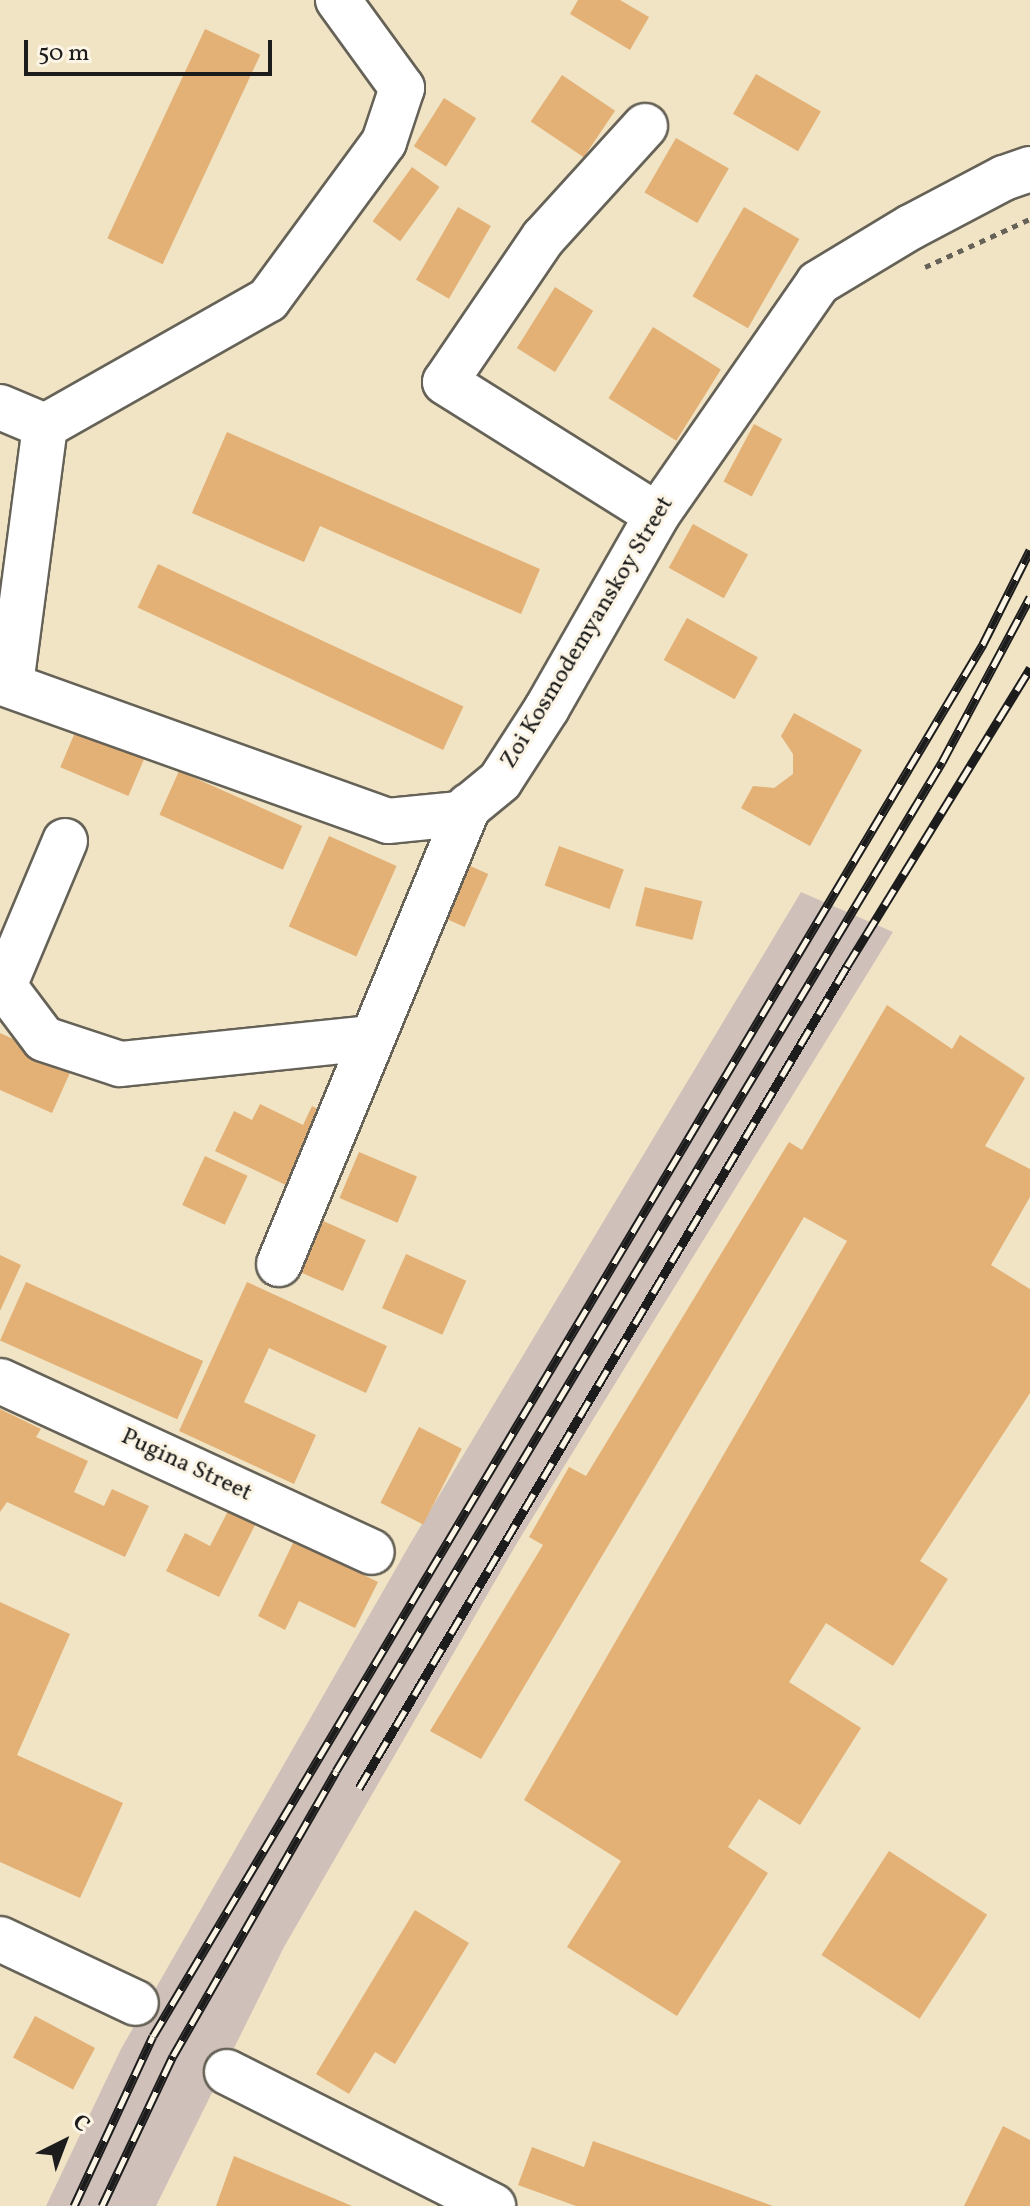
<!DOCTYPE html>
<meta charset="utf-8">
<style>
body{margin:0}
#map{position:relative;width:1030px;height:2206px;overflow:hidden;background:#f0e4c5;font-family:Vollkorn,serif}
div>[style]{position:absolute}
.industrial>*{inset:0;background:#cfc1ba}
.building>*{inset:0;background:#e3b175;transform-origin:0 0}
.path>*{height:5px;margin-top:-2.5px;transform-origin:0;background:repeating-linear-gradient(90deg,#666257 0 6px,transparent 0 12px)}
.roads{filter:drop-shadow(2px 0 #666257) drop-shadow(-2px 0 #666257) drop-shadow(0 2px #666257) drop-shadow(0 -2px #666257)}
.minor>*{height:44px;margin:-22px;padding:0 22px;transform-origin:22px;border-radius:22px;background:#fff}
.rail>*{height:9px;margin-top:-4.5px;transform-origin:0;background:repeating-linear-gradient(90deg,#fcf5e5 0 18px,#1c1c1c 0 36px);box-sizing:border-box;border-block:2px solid #1c1c1c}
span{translate:-50% -50%;white-space:nowrap;text-align:center;line-height:1.15;-webkit-text-stroke:6px #fcf5e5;paint-order:stroke}
.street-label{font-size:24px;color:#1c1c1c}
.north{position:absolute;left:24px;top:2102px;width:80px;height:80px;-webkit-text-stroke:6px #fcf5e5;paint-order:stroke;rotate:42deg;font-size:22px;font-weight:700;line-height:32px;text-align:center;color:#1c1c1c}
.north::after{content:'';display:block;margin:auto;width:28px;height:36px;background:#1c1c1c;clip-path:polygon(50% 0,100% 100%,50% 72%,0 100%)}
.scale{position:absolute;left:24px;top:40px;width:248px;height:36px;box-sizing:border-box;border:4px solid #1c1c1c;border-top:0;padding-left:10px;font-size:24px;line-height:28px;white-space:nowrap;color:#1c1c1c;-webkit-text-stroke:6px #fcf5e5;paint-order:stroke}
</style>
<div id="map">
<div class="industrial">
<i style="clip-path:polygon(801px 892px,893px 932px,517px 1543px,284px 1947px,156px 2206px,46px 2206px,121px 2049px,410px 1544px)"></i>
</div>
<div class="building">
<i style="clip-path:polygon(578px 0,620px 0,649px 17px,630px 50px,570px 14px)"></i>
<i style="left:205px;top:29px;width:61px;height:231px;rotate:25deg"></i>
<i style="left:756px;top:74px;width:75px;height:46px;rotate:30deg"></i>
<i style="left:562px;top:75px;width:64px;height:56px;rotate:34deg"></i>
<i style="left:444px;top:98px;width:38px;height:57px;rotate:32deg"></i>
<i style="left:676px;top:138px;width:61px;height:63px;rotate:30deg"></i>
<i style="left:412px;top:167px;width:34px;height:67px;rotate:36deg"></i>
<i style="left:458px;top:207px;width:38px;height:84px;rotate:30deg"></i>
<i style="left:744px;top:207px;width:64px;height:103px;rotate:30deg"></i>
<i style="left:555px;top:287px;width:45px;height:72px;rotate:32deg"></i>
<i style="left:653px;top:327px;width:80px;height:84px;rotate:32deg"></i>
<i style="left:754px;top:424px;width:32px;height:65px;rotate:28deg"></i>
<i style="clip-path:polygon(227px 432px,540px 569px,521px 614px,320px 526px,304px 562px,192px 513px)"></i>
<i style="left:693px;top:524px;width:63px;height:50px;rotate:29deg"></i>
<i style="left:158px;top:564px;width:337px;height:48px;rotate:25deg"></i>
<i style="left:687px;top:618px;width:81px;height:48px;rotate:29deg"></i>
<i style="clip-path:polygon(794px 713px,862px 750px,810px 846px,741px 808px,753px 786px,774px 788px,793px 774px,793px 754px,781px 736px)"></i>
<i style="left:79px;top:723px;width:74px;height:48px;rotate:23deg"></i>
<i style="left:179px;top:771px;width:135px;height:48px;rotate:24deg"></i>
<i style="left:329px;top:836px;width:74px;height:99px;rotate:24deg"></i>
<i style="left:559px;top:846px;width:69px;height:42px;rotate:20deg"></i>
<i style="left:459px;top:861px;width:32px;height:58px;rotate:24deg"></i>
<i style="left:645px;top:887px;width:59px;height:40px;rotate:14deg"></i>
<i style="clip-path:polygon(887px 1005px,952px 1049px,960px 1035px,1025px 1078px,985px 1146px,1030px 1169px,1030px 1197px,991px 1265px,1030px 1289px,1030px 1393px,920px 1561px,948px 1579px,893px 1666px,826px 1623px,789px 1682px,861px 1728px,800px 1825px,759px 1799px,728px 1847px,768px 1873px,677px 2016px,567px 1947px,621px 1861px,524px 1800px,847px 1241px,804px 1217px,481px 1759px,430px 1731px,543px 1545px,529px 1537px,569px 1467px,586px 1476px,789px 1142px,802px 1150px)"></i>
<i style="clip-path:polygon(0 1033px,73px 1066px,52px 1113px,0 1090px)"></i>
<i style="clip-path:polygon(260px 1104px,303px 1125px,312px 1106px,330px 1115px,294px 1189px,215px 1151px,234px 1111px,252px 1120px)"></i>
<i style="left:359px;top:1152px;width:63px;height:50px;rotate:23deg"></i>
<i style="left:205px;top:1156px;width:47px;height:54px;rotate:25deg"></i>
<i style="left:321px;top:1220px;width:49px;height:56px;rotate:24deg"></i>
<i style="left:406px;top:1254px;width:66px;height:59px;rotate:24deg"></i>
<i style="clip-path:polygon(0 1255px,21px 1265px,0 1311px)"></i>
<i style="left:26px;top:1282px;width:194px;height:64px;rotate:24deg"></i>
<i style="clip-path:polygon(247px 1282px,387px 1346px,366px 1393px,269px 1348px,244px 1402px,316px 1435px,294px 1484px,179px 1431px)"></i>
<i style="clip-path:polygon(0 1409px,41px 1429px,36px 1437px,88px 1461px,74px 1492px,104px 1506px,112px 1489px,149px 1506px,125px 1557px,7px 1502px,0 1512px)"></i>
<i style="left:419px;top:1427px;width:48px;height:85px;rotate:27deg"></i>
<i style="clip-path:polygon(228px 1511px,255px 1525px,219px 1597px,166px 1571px,185px 1533px,210px 1546px)"></i>
<i style="clip-path:polygon(294px 1541px,378px 1582px,355px 1628px,299px 1601px,285px 1630px,258px 1616px)"></i>
<i style="clip-path:polygon(0 1602px,70px 1634px,17px 1755px,123px 1803px,80px 1898px,0 1862px)"></i>
<i style="left:889px;top:1851px;width:117px;height:124px;rotate:33deg"></i>
<i style="clip-path:polygon(415px 1910px,469px 1943px,395px 2064px,375px 2052px,349px 2094px,316px 2074px)"></i>
<i style="left:35px;top:2016px;width:68px;height:47px;rotate:28deg"></i>
<i style="clip-path:polygon(1003px 2126px,1030px 2140px,1030px 2206px,964px 2206px)"></i>
<i style="clip-path:polygon(593px 2141px,773px 2206px,576px 2206px,518px 2185px,532px 2147px,584px 2167px)"></i>
<i style="clip-path:polygon(234px 2156px,352px 2206px,216px 2206px)"></i>
</div>
<div class="path">
<i style="left:925px;top:267px;width:115px;rotate:-24.6deg"></i>
</div>
<div class="roads">
<div class="minor">
<i style="left:645px;top:126px;width:151px;rotate:132.3deg"></i>
<i style="left:543px;top:238px;width:174px;rotate:124.2deg"></i>
<i style="left:445px;top:382px;width:250px;rotate:32.1deg"></i>
<i style="left:0;top:407px;width:49px;rotate:22.9deg"></i>
<i style="left:45px;top:426px;width:259px;rotate:97.5deg"></i>
<i style="left:45px;top:426px;width:256px;rotate:-29.5deg"></i>
<i style="left:268px;top:300px;width:196px;rotate:-53.7deg"></i>
<i style="left:384px;top:142px;width:57px;rotate:-71.6deg"></i>
<i style="left:402px;top:88px;width:109px;rotate:-126deg"></i>
<i style="left:0;top:682px;width:412px;rotate:19.7deg"></i>
<i style="left:388px;top:821px;width:72px;rotate:-5.6deg"></i>
<i style="left:460px;top:814px;width:52px;rotate:-39.5deg"></i>
<i style="left:500px;top:781px;width:87px;rotate:-57.2deg"></i>
<i style="left:547px;top:708px;width:222px;rotate:-60.3deg"></i>
<i style="left:657px;top:515px;width:282px;rotate:-55.2deg"></i>
<i style="left:818px;top:283px;width:109px;rotate:-31.1deg"></i>
<i style="left:911px;top:227px;width:105px;rotate:-27.8deg"></i>
<i style="left:1004px;top:178px;width:28px;rotate:-19deg"></i>
<i style="left:65px;top:841px;width:157px;rotate:112.8deg"></i>
<i style="left:4px;top:986px;width:66px;rotate:53deg"></i>
<i style="left:44px;top:1039px;width:80px;rotate:18.2deg"></i>
<i style="left:120px;top:1064px;width:253px;rotate:-5.9deg"></i>
<i style="left:279px;top:1264px;width:496px;rotate:-67.5deg"></i>
<i style="left:0;top:1381px;width:409px;rotate:24.7deg"></i>
<i style="left:0;top:1939px;width:150px;rotate:25.2deg"></i>
<i style="left:227px;top:2072px;width:298px;rotate:26.7deg"></i>
</div>
</div>
<div class="rail">
<i style="left:359px;top:1788px;width:956px;rotate:-59.3deg"></i>
<i style="left:847px;top:966px;width:350px;rotate:-58.4deg"></i>
<i style="left:74px;top:2206px;width:187px;rotate:-65.1deg"></i>
<i style="left:153px;top:2036px;width:1621px;rotate:-59.19deg"></i>
<i style="left:983px;top:644px;width:105px;rotate:-63.4deg"></i>
<i style="left:102px;top:2206px;width:166px;rotate:-64.7deg"></i>
<i style="left:173px;top:2056px;width:328px;rotate:-60.2deg"></i>
<i style="left:336px;top:1771px;width:1177px;rotate:-59.01deg"></i>
<i style="left:942px;top:762px;width:187px;rotate:-61.9deg"></i>
</div>
<div class="street-label">
<span style="left:588px;top:633px;rotate:-59deg">Zoi Kosmodemyanskoy Street</span>
<span style="left:186px;top:1466px;rotate:25deg">Pugina Street</span>
</div>
<div class="north">С</div>
<div class="scale">50 m</div>
</div>
